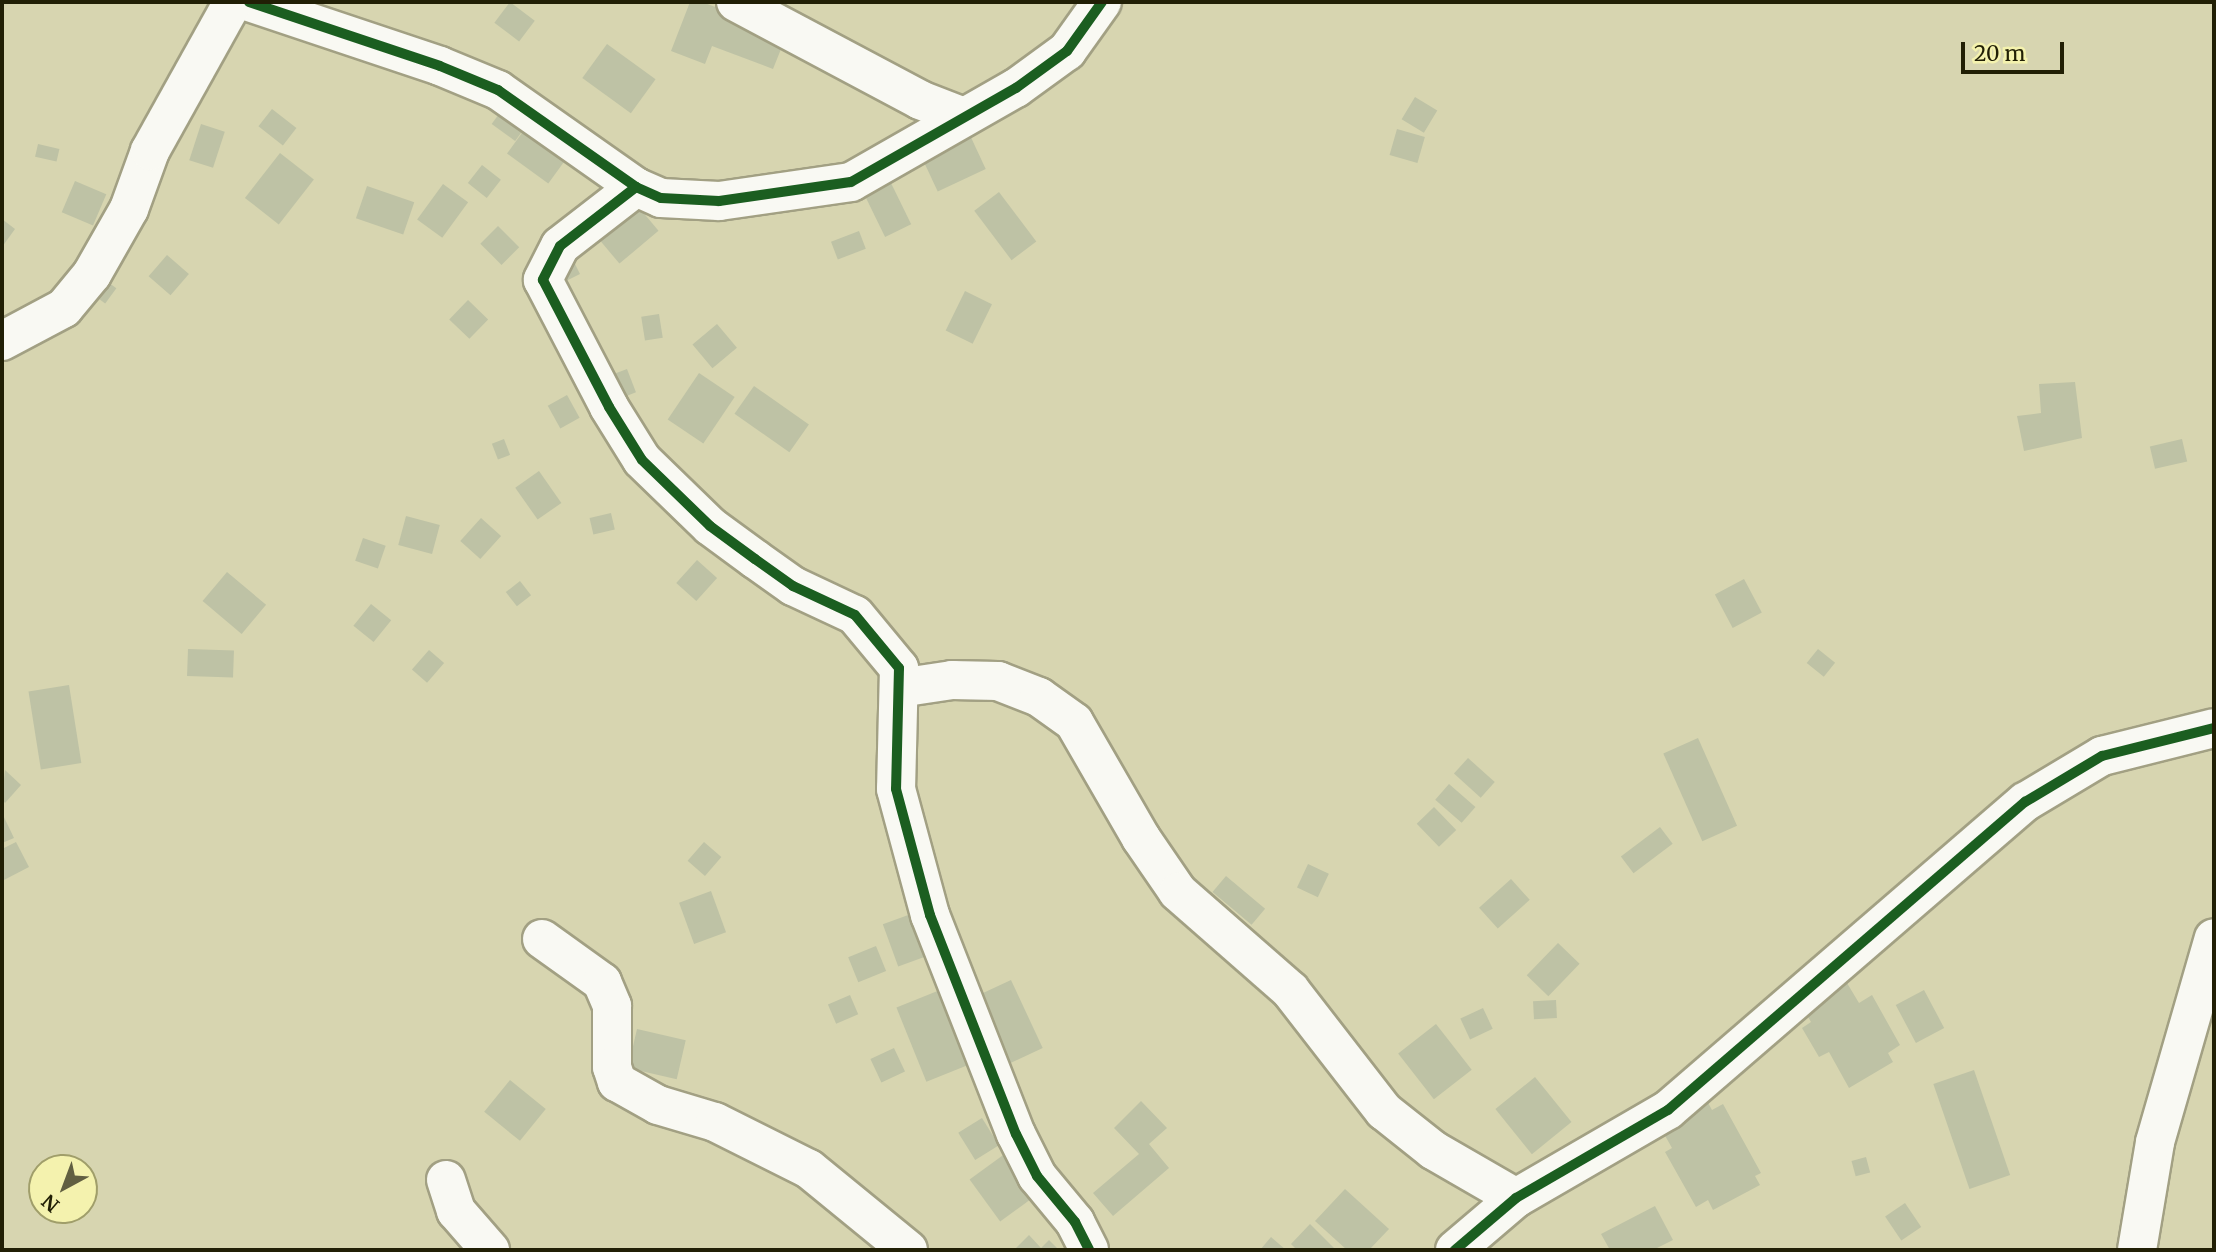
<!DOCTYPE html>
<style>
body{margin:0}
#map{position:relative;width:2216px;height:1252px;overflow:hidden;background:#d7d5b0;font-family:Merriweather,serif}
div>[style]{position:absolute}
.building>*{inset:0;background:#bec2a5;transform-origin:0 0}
.roads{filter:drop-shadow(2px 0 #a2a083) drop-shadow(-2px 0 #a2a083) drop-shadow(0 2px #a2a083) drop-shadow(0 -2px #a2a083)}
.minor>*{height:38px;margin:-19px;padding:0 19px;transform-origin:19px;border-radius:19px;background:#f9f9f3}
.cycleway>*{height:10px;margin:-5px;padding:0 5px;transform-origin:5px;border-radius:5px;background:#1b5e20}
span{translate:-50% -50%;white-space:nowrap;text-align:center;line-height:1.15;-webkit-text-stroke:5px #f4f2ae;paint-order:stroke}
.frame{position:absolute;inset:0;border:4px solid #211f05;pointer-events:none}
.north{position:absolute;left:28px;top:1154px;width:70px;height:70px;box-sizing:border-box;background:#f4f2ae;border:2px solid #a09e6a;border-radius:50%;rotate:221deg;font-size:19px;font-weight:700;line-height:28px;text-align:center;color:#211f05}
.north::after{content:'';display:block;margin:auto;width:24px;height:32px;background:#615f41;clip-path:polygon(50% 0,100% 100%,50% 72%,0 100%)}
.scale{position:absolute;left:1961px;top:42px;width:103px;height:32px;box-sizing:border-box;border:4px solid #211f05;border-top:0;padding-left:9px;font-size:21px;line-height:24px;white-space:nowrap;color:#211f05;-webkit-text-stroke:5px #f4f2ae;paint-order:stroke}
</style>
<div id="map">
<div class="building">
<i style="left:510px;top:2px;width:31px;height:26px;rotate:37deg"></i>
<i style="clip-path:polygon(690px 2px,702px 2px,787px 34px,773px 69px,712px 46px,705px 64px,671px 51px)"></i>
<i style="left:607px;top:44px;width:60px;height:42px;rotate:36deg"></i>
<i style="left:1415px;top:97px;width:26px;height:26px;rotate:31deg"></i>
<i style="left:504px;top:107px;width:29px;height:21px;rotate:36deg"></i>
<i style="left:272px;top:109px;width:31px;height:22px;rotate:38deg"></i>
<i style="left:201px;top:124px;width:25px;height:38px;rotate:18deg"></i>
<i style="left:527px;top:126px;width:51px;height:34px;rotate:36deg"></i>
<i style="left:1397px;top:129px;width:29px;height:27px;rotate:16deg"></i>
<i style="left:968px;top:131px;width:42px;height:53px;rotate:65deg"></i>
<i style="left:38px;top:144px;width:22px;height:13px;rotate:13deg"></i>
<i style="left:280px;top:153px;width:43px;height:57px;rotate:38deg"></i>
<i style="left:482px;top:165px;width:24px;height:23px;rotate:38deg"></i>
<i style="left:75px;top:181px;width:34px;height:34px;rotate:23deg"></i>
<i style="left:891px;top:183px;width:46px;height:29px;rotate:64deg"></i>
<i style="left:443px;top:184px;width:31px;height:44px;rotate:36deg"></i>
<i style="left:367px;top:186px;width:50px;height:34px;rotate:19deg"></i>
<i style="left:999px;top:192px;width:62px;height:31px;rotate:53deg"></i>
<i style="left:636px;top:204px;width:35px;height:51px;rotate:50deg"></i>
<i style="clip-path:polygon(2px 219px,15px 229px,2px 247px)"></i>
<i style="left:498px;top:226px;width:30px;height:25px;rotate:45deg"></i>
<i style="left:859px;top:231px;width:19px;height:30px;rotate:69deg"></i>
<i style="left:167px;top:255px;width:29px;height:28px;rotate:41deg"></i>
<i style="clip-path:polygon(572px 258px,580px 274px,564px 282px)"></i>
<i style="left:101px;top:277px;width:19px;height:19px;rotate:36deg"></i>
<i style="left:965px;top:291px;width:30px;height:44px;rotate:26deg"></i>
<i style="left:468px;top:300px;width:28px;height:27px;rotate:44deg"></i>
<i style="left:659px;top:314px;width:24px;height:18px;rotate:81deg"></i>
<i style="left:717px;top:324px;width:31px;height:32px;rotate:50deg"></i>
<i style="left:627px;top:369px;width:25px;height:24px;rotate:69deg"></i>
<i style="left:699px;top:373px;width:43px;height:56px;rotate:34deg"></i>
<i style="clip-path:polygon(2075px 382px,2082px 438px,2024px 451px,2017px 416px,2041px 413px,2039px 384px)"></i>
<i style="left:754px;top:386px;width:67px;height:34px;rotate:35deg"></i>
<i style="left:567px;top:395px;width:26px;height:22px;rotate:61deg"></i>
<i style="left:504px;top:439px;width:17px;height:13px;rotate:69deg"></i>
<i style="left:2182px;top:439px;width:23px;height:33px;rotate:77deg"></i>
<i style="left:539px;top:471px;width:39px;height:29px;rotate:55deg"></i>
<i style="left:611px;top:513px;width:17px;height:22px;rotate:77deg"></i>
<i style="left:406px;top:516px;width:35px;height:30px;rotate:15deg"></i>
<i style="left:481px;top:518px;width:27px;height:31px;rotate:42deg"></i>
<i style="left:363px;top:538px;width:24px;height:24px;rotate:19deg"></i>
<i style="left:697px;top:560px;width:27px;height:31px;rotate:42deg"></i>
<i style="left:227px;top:572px;width:51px;height:38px;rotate:40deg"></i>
<i style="left:1744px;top:579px;width:38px;height:33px;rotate:62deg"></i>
<i style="left:520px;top:581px;width:18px;height:18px;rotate:52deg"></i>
<i style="left:371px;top:604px;width:26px;height:28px;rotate:39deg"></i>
<i style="left:188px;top:649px;width:46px;height:27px;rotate:2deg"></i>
<i style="left:1818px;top:649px;width:22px;height:18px;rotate:39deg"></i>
<i style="left:429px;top:650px;width:20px;height:26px;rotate:41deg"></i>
<i style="left:69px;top:685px;width:79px;height:41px;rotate:81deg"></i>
<i style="left:1698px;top:738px;width:96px;height:38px;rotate:66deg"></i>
<i style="left:1468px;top:758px;width:36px;height:21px;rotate:42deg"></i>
<i style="clip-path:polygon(5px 770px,21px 785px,5px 803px,2px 799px)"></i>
<i style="left:1449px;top:784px;width:35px;height:21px;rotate:41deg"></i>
<i style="left:1434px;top:807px;width:32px;height:24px;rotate:46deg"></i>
<i style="clip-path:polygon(2px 813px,14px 838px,2px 843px)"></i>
<i style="left:1660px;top:827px;width:21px;height:49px;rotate:53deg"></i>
<i style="clip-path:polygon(16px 842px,29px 867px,2px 881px,2px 849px)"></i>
<i style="left:704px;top:842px;width:23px;height:25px;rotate:41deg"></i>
<i style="left:1308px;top:864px;width:23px;height:26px;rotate:25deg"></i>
<i style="left:1226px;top:876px;width:51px;height:21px;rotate:40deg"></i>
<i style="left:1511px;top:879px;width:28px;height:43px;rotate:48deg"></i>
<i style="left:711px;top:891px;width:44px;height:34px;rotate:70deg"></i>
<i style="left:911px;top:914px;width:45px;height:30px;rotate:70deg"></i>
<i style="left:1558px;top:943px;width:30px;height:45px;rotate:44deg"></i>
<i style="left:876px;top:946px;width:27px;height:30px;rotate:68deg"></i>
<i style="left:1011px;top:980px;width:75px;height:51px;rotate:65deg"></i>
<i style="clip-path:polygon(1847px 983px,1859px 1003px,1872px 995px,1900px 1045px,1888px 1053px,1893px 1062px,1849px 1088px,1829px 1052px,1819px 1057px,1802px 1028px,1811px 1022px,1803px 1008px)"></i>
<i style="left:940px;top:990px;width:80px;height:47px;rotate:68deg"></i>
<i style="left:1924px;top:990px;width:43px;height:32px;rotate:62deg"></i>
<i style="left:850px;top:995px;width:21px;height:24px;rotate:67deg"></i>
<i style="left:1556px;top:1000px;width:18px;height:23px;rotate:87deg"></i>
<i style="left:1483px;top:1008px;width:23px;height:25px;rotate:65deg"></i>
<i style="left:1436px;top:1024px;width:58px;height:48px;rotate:52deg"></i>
<i style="left:637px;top:1029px;width:50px;height:40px;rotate:13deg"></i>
<i style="left:894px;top:1048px;width:26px;height:26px;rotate:65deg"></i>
<i style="left:1974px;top:1070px;width:111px;height:43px;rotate:71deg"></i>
<i style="left:1535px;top:1077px;width:58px;height:51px;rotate:51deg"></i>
<i style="left:510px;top:1080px;width:46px;height:41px;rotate:39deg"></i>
<i style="clip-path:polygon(1706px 1099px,1712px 1110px,1723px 1104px,1761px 1173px,1755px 1176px,1760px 1185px,1713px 1210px,1708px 1200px,1696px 1207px,1665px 1152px,1672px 1148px,1659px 1125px)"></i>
<i style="clip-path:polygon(1141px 1101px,1167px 1128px,1149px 1144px,1169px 1168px,1113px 1216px,1093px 1193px,1139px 1154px,1114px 1128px)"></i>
<i style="left:982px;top:1118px;width:32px;height:28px;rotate:58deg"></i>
<i style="left:1006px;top:1153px;width:52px;height:45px;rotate:54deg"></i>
<i style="left:1866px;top:1157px;width:16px;height:15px;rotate:75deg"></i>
<i style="clip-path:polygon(1345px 1189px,1389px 1229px,1369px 1250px,1347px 1250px,1315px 1221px)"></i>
<i style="left:1905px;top:1203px;width:29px;height:24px;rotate:56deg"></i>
<i style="clip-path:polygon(1655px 1206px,1673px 1240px,1653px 1250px,1610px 1250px,1601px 1234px)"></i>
<i style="clip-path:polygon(1310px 1224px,1336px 1250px,1297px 1250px,1291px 1244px)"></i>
<i style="clip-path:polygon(1029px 1235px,1041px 1248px,1049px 1240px,1059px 1250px,1014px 1250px)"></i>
<i style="clip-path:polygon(1271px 1237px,1286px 1250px,1260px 1250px)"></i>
</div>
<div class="roads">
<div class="minor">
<i style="left:249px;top:2px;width:201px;rotate:18.5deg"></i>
<i style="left:440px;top:66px;width:63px;rotate:22.5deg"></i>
<i style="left:498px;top:90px;width:169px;rotate:35.1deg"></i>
<i style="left:636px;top:187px;width:27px;rotate:24deg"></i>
<i style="left:661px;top:198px;width:58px;rotate:3deg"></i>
<i style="left:719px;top:201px;width:133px;rotate:-8.2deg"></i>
<i style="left:851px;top:182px;width:190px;rotate:-29.7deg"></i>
<i style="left:1016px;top:88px;width:63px;rotate:-36deg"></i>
<i style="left:1067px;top:51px;width:60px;rotate:-54.5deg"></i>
<i style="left:736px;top:2px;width:208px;rotate:28deg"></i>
<i style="left:920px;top:100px;width:47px;rotate:21.1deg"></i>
<i style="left:636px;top:187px;width:96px;rotate:142.2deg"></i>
<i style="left:560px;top:246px;width:38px;rotate:117deg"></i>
<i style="left:543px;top:280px;width:143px;rotate:62.5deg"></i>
<i style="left:609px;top:407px;width:62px;rotate:58.1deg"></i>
<i style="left:642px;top:460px;width:95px;rotate:44.1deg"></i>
<i style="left:710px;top:526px;width:56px;rotate:36.3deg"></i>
<i style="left:755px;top:559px;width:47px;rotate:35.4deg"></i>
<i style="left:793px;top:586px;width:68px;rotate:25.1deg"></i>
<i style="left:855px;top:615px;width:69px;rotate:50.3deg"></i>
<i style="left:899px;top:668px;width:121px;rotate:91.4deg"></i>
<i style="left:896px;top:789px;width:131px;rotate:74.9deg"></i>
<i style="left:930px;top:915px;width:235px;rotate:68.6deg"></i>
<i style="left:1016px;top:1134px;width:47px;rotate:63.4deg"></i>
<i style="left:1037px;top:1176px;width:60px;rotate:50.4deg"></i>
<i style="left:1075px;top:1222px;width:31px;rotate:63deg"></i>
<i style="left:2px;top:341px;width:70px;rotate:-28deg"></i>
<i style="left:64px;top:308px;width:44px;rotate:-50.5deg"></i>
<i style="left:92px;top:274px;width:75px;rotate:-60.4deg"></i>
<i style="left:129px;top:209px;width:62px;rotate:-70.1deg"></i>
<i style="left:150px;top:151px;width:171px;rotate:-60.9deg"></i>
<i style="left:899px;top:688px;width:54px;rotate:-8.6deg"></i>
<i style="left:952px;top:680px;width:46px;rotate:1.2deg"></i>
<i style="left:998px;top:681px;width:44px;rotate:21.3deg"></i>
<i style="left:1039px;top:697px;width:43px;rotate:35.5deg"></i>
<i style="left:1074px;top:722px;width:134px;rotate:60deg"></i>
<i style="left:1141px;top:838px;width:65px;rotate:55.6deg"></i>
<i style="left:1178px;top:892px;width:149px;rotate:41.2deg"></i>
<i style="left:1290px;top:990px;width:153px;rotate:52.2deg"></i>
<i style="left:1384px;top:1111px;width:63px;rotate:38.5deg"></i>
<i style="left:1433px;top:1150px;width:96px;rotate:30deg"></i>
<i style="left:542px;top:939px;width:74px;rotate:35.6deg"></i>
<i style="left:602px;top:982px;width:26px;rotate:67deg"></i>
<i style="left:612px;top:1006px;width:61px;rotate:90deg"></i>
<i style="left:612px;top:1067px;width:16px;rotate:72deg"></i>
<i style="left:617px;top:1082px;width:47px;rotate:29.3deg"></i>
<i style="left:658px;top:1105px;width:59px;rotate:16.6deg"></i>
<i style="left:715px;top:1122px;width:105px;rotate:26.6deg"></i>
<i style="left:809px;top:1169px;width:128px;rotate:39.3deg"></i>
<i style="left:446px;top:1180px;width:33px;rotate:72deg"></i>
<i style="left:456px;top:1211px;width:52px;rotate:48.9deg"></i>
<i style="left:1455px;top:1250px;width:80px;rotate:-40.4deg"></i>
<i style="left:1516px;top:1198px;width:176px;rotate:-30.1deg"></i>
<i style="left:1668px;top:1110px;width:472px;rotate:-40.8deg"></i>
<i style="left:2025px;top:802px;width:90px;rotate:-30.9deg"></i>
<i style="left:2102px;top:756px;width:115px;rotate:-14deg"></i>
<i style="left:2137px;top:1250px;width:109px;rotate:-80.5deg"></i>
<i style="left:2155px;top:1142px;width:212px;rotate:-73.9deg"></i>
</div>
</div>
<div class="cycleway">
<i style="left:249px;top:2px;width:201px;rotate:18.5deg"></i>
<i style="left:440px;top:66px;width:63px;rotate:22.5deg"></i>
<i style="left:498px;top:90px;width:169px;rotate:35.1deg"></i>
<i style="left:636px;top:187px;width:27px;rotate:24deg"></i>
<i style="left:661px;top:198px;width:58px;rotate:3deg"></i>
<i style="left:719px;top:201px;width:133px;rotate:-8.2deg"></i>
<i style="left:851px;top:182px;width:190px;rotate:-29.7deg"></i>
<i style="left:1016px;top:88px;width:63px;rotate:-36deg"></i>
<i style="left:1067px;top:51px;width:60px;rotate:-54.5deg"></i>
<i style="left:636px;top:187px;width:96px;rotate:142.2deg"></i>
<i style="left:560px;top:246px;width:38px;rotate:117deg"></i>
<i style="left:543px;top:280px;width:143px;rotate:62.5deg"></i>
<i style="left:609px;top:407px;width:62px;rotate:58.1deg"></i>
<i style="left:642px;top:460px;width:95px;rotate:44.1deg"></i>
<i style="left:710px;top:526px;width:56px;rotate:36.3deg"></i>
<i style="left:755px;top:559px;width:47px;rotate:35.4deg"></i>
<i style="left:793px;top:586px;width:68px;rotate:25.1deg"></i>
<i style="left:855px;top:615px;width:69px;rotate:50.3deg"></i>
<i style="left:899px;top:668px;width:121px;rotate:91.4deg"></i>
<i style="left:896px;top:789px;width:131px;rotate:74.9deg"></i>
<i style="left:930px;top:915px;width:235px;rotate:68.6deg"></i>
<i style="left:1016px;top:1134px;width:47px;rotate:63.4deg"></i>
<i style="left:1037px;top:1176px;width:60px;rotate:50.4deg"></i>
<i style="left:1075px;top:1222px;width:31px;rotate:63deg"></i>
<i style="left:1455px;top:1250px;width:80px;rotate:-40.4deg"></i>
<i style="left:1516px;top:1198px;width:176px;rotate:-30.1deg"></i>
<i style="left:1668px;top:1110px;width:472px;rotate:-40.8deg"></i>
<i style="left:2025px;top:802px;width:90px;rotate:-30.9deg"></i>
<i style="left:2102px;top:756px;width:115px;rotate:-14deg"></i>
</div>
<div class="frame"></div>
<div class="north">N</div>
<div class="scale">20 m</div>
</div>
